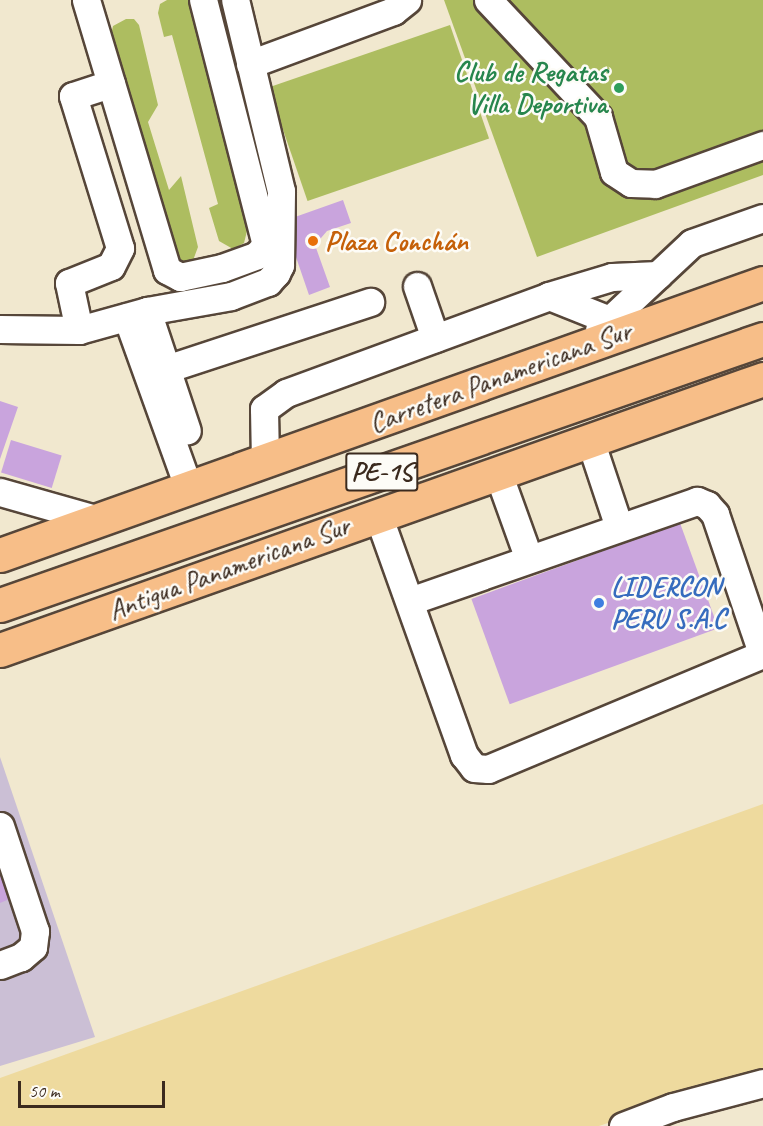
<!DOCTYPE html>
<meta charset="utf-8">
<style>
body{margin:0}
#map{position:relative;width:763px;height:1126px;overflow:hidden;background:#f1e8cf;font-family:Caveat,sans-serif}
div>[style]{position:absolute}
.industrial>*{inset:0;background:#cbbfd5}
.green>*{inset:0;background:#adbd60;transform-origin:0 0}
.sand>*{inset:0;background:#eeda9e}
.building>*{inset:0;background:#c9a4dd;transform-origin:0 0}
.roads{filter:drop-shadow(2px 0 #564639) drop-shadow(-2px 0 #564639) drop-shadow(0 2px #564639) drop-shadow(0 -2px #564639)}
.minor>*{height:27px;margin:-13.5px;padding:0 13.5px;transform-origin:13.5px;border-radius:13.5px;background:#fff}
.major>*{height:33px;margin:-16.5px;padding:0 16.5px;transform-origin:16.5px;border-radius:16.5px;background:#f7be88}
.highway>*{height:33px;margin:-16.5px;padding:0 16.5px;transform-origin:16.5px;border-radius:16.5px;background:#f7be88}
.dots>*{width:16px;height:16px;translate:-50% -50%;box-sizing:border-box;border:3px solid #fdfcf7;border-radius:50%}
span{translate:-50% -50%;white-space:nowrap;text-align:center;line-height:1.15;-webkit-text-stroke:5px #fdfcf7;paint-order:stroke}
.shield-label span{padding:2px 4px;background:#fdfcf7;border:2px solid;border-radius:4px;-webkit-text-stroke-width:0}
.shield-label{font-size:27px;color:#3b2a1e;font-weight:700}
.leisure-label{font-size:28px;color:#27864d;font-weight:700}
.right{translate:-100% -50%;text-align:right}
.food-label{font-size:28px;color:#c56008;font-weight:700}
.left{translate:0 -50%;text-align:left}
.street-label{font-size:28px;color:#3b2a1e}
.shop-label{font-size:28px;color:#366cbe;font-weight:700}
.scale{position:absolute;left:18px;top:1081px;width:147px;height:27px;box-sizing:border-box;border:3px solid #3b2a1e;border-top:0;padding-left:8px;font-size:18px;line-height:21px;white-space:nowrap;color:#3b2a1e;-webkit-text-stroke:4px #fdfcf7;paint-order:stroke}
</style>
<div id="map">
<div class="industrial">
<i style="clip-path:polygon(0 757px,95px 1037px,0 1066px)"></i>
</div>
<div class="green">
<i style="clip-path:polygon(167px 0,189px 0,247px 231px,244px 243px,233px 249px,219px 241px,209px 208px,218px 204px,172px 35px,164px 37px,158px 13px,160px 4px)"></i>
<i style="clip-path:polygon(444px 0,763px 0,763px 175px,537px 257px)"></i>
<i style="clip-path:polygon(126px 19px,134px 19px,139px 25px,158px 105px,148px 122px,169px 190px,181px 176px,198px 247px,192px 263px,181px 264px,173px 257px,111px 35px,113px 26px)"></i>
<i style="left:450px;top:25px;width:120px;height:192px;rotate:71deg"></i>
</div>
<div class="sand">
<i style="clip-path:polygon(763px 804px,763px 1071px,599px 1126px,0 1126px,0 1078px)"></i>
</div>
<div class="building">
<i style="clip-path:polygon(343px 200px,351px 223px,327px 231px,315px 245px,330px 287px,309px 295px,287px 231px,295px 217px)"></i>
<i style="clip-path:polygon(0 401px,18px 407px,0 459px)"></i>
<i style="left:11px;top:440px;width:53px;height:34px;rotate:17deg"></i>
<i style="left:680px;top:523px;width:112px;height:222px;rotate:70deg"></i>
<i style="clip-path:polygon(0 866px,12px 898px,0 903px)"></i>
</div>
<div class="roads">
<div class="minor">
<i style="left:86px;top:0;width:282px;rotate:73.3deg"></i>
<i style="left:167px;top:270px;width:15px;rotate:28deg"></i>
<i style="left:180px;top:277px;width:43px;rotate:-12.1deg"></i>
<i style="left:222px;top:268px;width:37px;rotate:-20deg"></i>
<i style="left:257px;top:255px;width:13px;rotate:-48deg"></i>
<i style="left:266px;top:245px;width:253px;rotate:-104.4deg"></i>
<i style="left:488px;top:0;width:161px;rotate:46.8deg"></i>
<i style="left:598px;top:117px;width:57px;rotate:73.8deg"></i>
<i style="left:614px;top:172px;width:20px;rotate:33deg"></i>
<i style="left:631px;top:183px;width:24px;rotate:2deg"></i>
<i style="left:655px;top:184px;width:115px;rotate:-19.9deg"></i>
<i style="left:250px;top:64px;width:153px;rotate:-20.3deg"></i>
<i style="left:393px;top:11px;width:18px;rotate:-38deg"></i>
<i style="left:417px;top:286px;width:55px;rotate:70.9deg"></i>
<i style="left:549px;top:296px;width:66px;rotate:-16.8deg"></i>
<i style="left:612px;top:277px;width:46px;rotate:-2.5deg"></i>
<i style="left:147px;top:311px;width:126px;rotate:71.6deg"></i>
<i style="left:127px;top:317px;width:183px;rotate:70.2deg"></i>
<i style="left:0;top:329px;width:79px;rotate:0.7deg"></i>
<i style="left:79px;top:330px;width:71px;rotate:-15.6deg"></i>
<i style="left:147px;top:311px;width:85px;rotate:-10.1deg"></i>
<i style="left:231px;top:296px;width:40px;rotate:-21deg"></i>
<i style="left:268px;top:282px;width:12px;rotate:-48deg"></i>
<i style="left:276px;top:273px;width:9px;rotate:-63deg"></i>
<i style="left:280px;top:265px;width:74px;rotate:-89.2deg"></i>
<i style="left:281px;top:191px;width:196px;rotate:-103.5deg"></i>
<i style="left:79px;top:330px;width:48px;rotate:-102deg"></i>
<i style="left:69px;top:283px;width:45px;rotate:-22deg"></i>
<i style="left:111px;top:266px;width:20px;rotate:-63deg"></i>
<i style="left:120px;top:248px;width:159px;rotate:-107.2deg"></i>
<i style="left:73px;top:96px;width:40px;rotate:-18deg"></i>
<i style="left:599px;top:330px;width:127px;rotate:-43.1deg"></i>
<i style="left:692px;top:243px;width:75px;rotate:-19.4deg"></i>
<i style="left:166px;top:369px;width:215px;rotate:-18.2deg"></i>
<i style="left:590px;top:440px;width:92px;rotate:71.6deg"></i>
<i style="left:265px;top:461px;width:52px;rotate:-91.1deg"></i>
<i style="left:264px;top:409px;width:27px;rotate:-36deg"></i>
<i style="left:286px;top:393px;width:280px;rotate:-20.2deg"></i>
<i style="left:549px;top:296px;width:89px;rotate:21.7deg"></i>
<i style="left:498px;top:473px;width:91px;rotate:70.2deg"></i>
<i style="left:0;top:492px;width:103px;rotate:15.8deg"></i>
<i style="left:378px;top:515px;width:255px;rotate:70.3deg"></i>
<i style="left:464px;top:755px;width:16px;rotate:52deg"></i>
<i style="left:474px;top:768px;width:14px;rotate:4deg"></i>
<i style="left:488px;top:769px;width:295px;rotate:-22.7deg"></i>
<i style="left:760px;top:655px;width:8px;rotate:-90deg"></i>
<i style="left:760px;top:647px;width:140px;rotate:-108.7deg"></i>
<i style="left:715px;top:514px;width:12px;rotate:-132deg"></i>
<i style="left:707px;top:505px;width:11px;rotate:-158deg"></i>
<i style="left:697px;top:501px;width:304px;rotate:160.8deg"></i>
<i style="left:0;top:826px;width:111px;rotate:71.6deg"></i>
<i style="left:35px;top:931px;width:16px;rotate:97deg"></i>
<i style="left:33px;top:947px;width:16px;rotate:140deg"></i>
<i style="left:21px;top:957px;width:22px;rotate:159deg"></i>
<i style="left:623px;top:1126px;width:53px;rotate:-20.8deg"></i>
<i style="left:673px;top:1107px;width:93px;rotate:-14.9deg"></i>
</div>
<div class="major">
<i style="left:0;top:650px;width:810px;rotate:-19.55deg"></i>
</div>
<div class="highway">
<i style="left:0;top:555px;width:810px;rotate:-19.62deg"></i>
<i style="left:0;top:605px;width:808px;rotate:-19.22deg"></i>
</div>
</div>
<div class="dots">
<i style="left:619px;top:88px;background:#2e9e5b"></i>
<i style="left:313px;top:241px;background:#e8710a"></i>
<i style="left:599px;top:603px;background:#3f7fe0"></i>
</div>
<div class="shield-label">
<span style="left:382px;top:472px">PE-1S</span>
</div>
<div class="leisure-label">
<span class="right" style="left:607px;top:88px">Club de Regatas<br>Villa Deportiva</span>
</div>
<div class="food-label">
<span class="left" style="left:325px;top:241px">Plaza Conchán</span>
</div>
<div class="street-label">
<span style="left:500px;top:377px;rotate:-20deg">Carretera Panamericana Sur</span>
<span style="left:229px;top:568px;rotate:-20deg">Antigua Panamericana Sur</span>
</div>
<div class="shop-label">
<span class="left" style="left:611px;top:603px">LIDERCON<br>PERU S.A.C</span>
</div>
<div class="scale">50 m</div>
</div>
